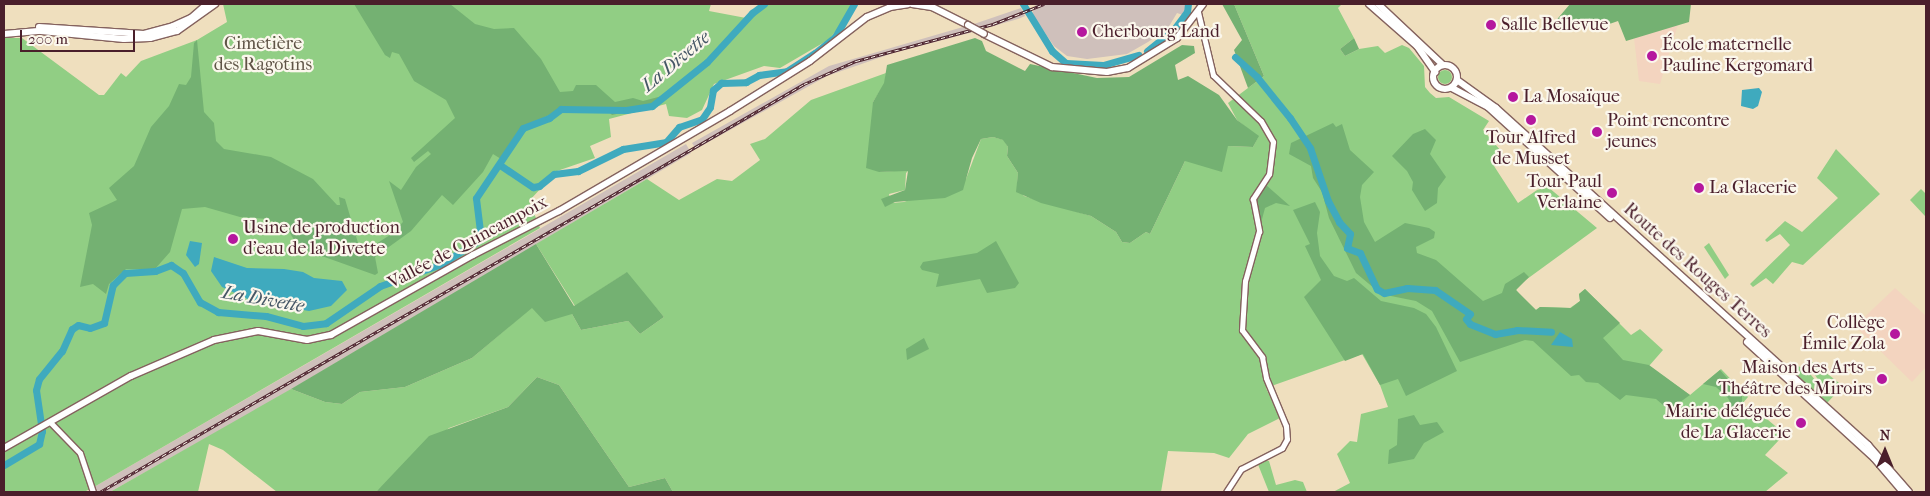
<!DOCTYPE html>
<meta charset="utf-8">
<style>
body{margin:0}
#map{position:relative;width:1930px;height:496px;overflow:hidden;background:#efdfbe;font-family:"IM FELL French Canon",serif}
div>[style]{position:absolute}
.built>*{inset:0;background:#f3d4bf}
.industrial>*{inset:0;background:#cfc0bb}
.green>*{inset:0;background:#91ce84}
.round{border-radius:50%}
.forest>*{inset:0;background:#74b172}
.water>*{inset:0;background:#3faabe}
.river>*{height:7px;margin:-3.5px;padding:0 3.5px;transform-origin:3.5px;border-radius:3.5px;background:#3faabe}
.roads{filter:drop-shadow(1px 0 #84625e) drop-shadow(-1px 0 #84625e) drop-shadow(0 1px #84625e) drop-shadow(0 -1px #84625e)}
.minor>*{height:5px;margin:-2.5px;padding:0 2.5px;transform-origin:2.5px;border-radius:2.5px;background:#fff}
.major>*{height:6px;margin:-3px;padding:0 3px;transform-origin:3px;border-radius:3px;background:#fff}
.major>.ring{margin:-3px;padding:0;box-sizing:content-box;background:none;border:6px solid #fff;border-radius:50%}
.rail>*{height:3px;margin-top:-1.5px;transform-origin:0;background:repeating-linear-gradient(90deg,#fbf7ec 0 4px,#4a1f2b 0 8px);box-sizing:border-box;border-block:1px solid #4a1f2b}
.bridges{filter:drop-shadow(1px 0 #84625e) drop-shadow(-1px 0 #84625e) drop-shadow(0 1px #84625e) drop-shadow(0 -1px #84625e)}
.major-bridge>*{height:6px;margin:-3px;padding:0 3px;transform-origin:3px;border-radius:3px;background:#fff}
.dots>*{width:14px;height:14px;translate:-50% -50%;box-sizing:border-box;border:2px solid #fbf7ec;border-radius:50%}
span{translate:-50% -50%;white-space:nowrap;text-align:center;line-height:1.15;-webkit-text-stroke:4.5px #fbf7ec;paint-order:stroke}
.poi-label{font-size:18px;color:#4a1f2b}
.left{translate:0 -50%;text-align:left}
.right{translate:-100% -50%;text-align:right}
.park-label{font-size:18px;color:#5f5446}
.street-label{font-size:18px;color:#4a1f2b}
.water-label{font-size:19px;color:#465766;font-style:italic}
.frame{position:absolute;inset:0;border:5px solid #4a1f2b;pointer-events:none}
.north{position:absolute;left:1860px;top:426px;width:50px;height:50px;-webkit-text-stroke:4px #fbf7ec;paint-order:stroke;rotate:0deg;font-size:14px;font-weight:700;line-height:20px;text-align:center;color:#4a1f2b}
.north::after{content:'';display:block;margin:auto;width:18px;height:22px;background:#4a1f2b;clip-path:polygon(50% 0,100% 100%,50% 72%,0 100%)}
.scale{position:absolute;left:20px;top:30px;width:115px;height:22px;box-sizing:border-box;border:2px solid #4a1f2b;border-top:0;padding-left:6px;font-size:15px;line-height:18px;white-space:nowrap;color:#4a1f2b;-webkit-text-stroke:4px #fbf7ec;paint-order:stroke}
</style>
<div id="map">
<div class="built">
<i style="clip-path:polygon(1678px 24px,1660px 84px,1639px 81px,1634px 38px)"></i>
<i style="clip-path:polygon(1895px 288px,1926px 316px,1926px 367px,1912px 382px,1855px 326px)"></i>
</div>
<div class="industrial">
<i style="clip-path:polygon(1036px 4px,1186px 4px,1183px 15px,1177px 13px,1168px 28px,1148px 42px,1127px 54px,1087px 59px,1067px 56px,1054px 46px,1032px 14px)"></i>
<i style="clip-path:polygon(1021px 8px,1025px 16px,1018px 19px,983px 29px,974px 24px)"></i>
<i style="clip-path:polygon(963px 27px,973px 32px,896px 52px,827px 76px,696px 149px,692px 143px,829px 66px)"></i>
<i style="clip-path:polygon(686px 144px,691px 153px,263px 406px,110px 492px,98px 492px,94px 487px)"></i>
</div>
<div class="green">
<i style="clip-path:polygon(223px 4px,711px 4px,709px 11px,746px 18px,763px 4px,852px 5px,847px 19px,828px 40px,780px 68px,764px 66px,714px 84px,702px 110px,687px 118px,669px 116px,666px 104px,609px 119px,611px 137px,590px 146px,595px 158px,557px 171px,529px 201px,540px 228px,94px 487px,84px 492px,4px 492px,4px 38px,22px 38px,99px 95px,104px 95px,121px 73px,126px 77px,141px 61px,197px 40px,227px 22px)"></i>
<i style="clip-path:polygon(1234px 4px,1342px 4px,1338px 8px,1354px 38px,1340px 49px,1345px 56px,1359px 49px,1378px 46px,1385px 53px,1402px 45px,1409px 48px,1424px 66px,1425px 87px,1430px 93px,1436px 98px,1449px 97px,1489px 121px,1483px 130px,1507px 158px,1494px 166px,1518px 203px,1537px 190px,1548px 187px,1597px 228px,1519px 285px,1516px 290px,1520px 295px,1536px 310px,1540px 307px,1570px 308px,1580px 301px,1579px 294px,1585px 289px,1631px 335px,1640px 329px,1663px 350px,1649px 366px,1690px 395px,1721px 369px,1748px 397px,1742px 404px,1752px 412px,1755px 409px,1780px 430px,1782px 437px,1765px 455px,1788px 473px,1765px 492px,1333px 492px,1350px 483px,1337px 454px,1350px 441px,1357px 442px,1361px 414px,1388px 407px,1380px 385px,1362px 354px,1266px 388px,1280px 418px,1248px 434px,1229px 458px,1214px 453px,1168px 451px,1161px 492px,673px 492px,665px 478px,629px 487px,559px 385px,537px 377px,508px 407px,449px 428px,376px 492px,277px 492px,223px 450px,209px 444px,198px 492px,110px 492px,291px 389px,325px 402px,342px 404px,360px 392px,405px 387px,472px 358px,532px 307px,572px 314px,581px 330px,628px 321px,640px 334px,664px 317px,626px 273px,575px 306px,536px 244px,647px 179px,679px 200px,717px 179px,732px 181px,760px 160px,750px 144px,765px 139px,811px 100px,886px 73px,885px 83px,873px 102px,879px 172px,909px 170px,906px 173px,905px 190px,889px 194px,891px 203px,904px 202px,966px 179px,981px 139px,993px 137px,1004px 140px,1008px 147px,1007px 156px,1018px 173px,1017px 188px,1024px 196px,1091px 216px,1116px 232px,1122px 242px,1130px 243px,1146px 232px,1150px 234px,1185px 161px,1228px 146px,1253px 147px,1258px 137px,1237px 120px,1228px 103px,1264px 76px)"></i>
<i class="round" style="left:1438px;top:70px;width:14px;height:14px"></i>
<i style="clip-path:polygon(1836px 149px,1880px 194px,1803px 265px,1792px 262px,1773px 284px,1766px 278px,1753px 287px,1750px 284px,1790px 245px,1780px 234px,1767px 242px,1765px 240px,1785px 221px,1802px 232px,1838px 198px,1817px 178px)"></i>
<i style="clip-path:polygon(1921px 189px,1926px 194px,1925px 216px,1910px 200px)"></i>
<i style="clip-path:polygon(1709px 243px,1729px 275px,1725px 279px,1704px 247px)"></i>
<i style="clip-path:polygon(1811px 361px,1843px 386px,1827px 403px,1817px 395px,1821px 384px,1811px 369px)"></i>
<i style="clip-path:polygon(1795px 365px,1806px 369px,1816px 381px,1813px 392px,1789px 371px)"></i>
<i style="clip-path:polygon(1262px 460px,1269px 461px,1276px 485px,1295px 480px,1303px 482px,1307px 492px,1269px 492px,1257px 462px)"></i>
</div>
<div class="forest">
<i style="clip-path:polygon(354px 4px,450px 4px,475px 24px,494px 29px,514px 28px,541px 59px,560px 92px,573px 91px,576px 85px,596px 85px,615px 102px,633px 98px,643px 101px,666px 95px,652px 106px,612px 115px,607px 110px,561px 109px,523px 128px,504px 156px,501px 159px,493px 154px,483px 172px,453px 205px,442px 195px,411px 231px,375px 257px,378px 273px,375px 275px,305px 250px,298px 246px,288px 230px,267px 219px,240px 217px,205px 207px,182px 209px,170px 252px,155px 269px,126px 269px,109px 284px,106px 294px,93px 284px,80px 287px,92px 225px,89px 213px,117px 200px,109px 188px,134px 166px,151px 127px,169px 106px,179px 84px,186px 85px,191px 77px,194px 43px,197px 40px,204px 112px,214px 123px,216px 141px,224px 149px,271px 157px,313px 179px,337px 205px,340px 205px,339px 197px,345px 199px,358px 243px,368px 249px,390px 235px,403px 222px,389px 181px,401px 190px,416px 167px,431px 154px,428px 151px,414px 162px,411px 158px,455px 118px,446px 100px,414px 81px,399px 54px,392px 52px,390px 58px,385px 55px)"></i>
<i style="clip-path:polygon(1222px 4px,1234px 4px,1264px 76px,1248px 88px,1234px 50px,1242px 40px)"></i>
<i style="clip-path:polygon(1570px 4px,1691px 4px,1689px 22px,1626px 41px,1618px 21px,1598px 28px,1594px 22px,1582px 19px,1548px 30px)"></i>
<i style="clip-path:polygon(975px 38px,982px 41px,986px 51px,1025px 71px,1030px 64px,1097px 78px,1129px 77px,1182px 45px,1194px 46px,1195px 53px,1175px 65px,1178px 80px,1188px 76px,1219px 95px,1237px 120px,1259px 136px,1253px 147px,1228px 146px,1222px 172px,1185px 161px,1150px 234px,1146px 232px,1130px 243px,1122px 242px,1116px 232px,1091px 216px,1041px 203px,1016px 192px,1018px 173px,1007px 156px,1008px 147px,1003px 140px,993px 137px,981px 139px,972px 158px,963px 190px,945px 198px,895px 202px,885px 207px,881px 199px,905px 190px,908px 171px,879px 172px,866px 168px,873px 102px,884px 83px,887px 65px)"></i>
<i style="clip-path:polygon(1354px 38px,1359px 49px,1345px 56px,1340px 49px)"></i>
<i style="clip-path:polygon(1333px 123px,1336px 127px,1342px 124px,1350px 150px,1374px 172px,1362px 185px,1360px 197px,1364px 222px,1375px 242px,1405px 223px,1429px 228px,1435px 232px,1434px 238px,1416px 247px,1417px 253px,1436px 260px,1483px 301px,1502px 293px,1505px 284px,1524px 272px,1529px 277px,1516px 290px,1536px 310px,1540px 307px,1571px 308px,1580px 301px,1579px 294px,1585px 289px,1620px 323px,1603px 338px,1623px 360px,1649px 365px,1690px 395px,1669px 410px,1656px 399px,1626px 395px,1620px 400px,1598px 383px,1586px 382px,1579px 375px,1571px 376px,1533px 341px,1525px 340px,1460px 362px,1432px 311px,1416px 301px,1381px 294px,1356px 273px,1329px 218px,1322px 192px,1313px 178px,1311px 166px,1289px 154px,1291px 143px)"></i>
<i style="clip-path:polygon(1425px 129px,1436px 140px,1430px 154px,1446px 177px,1438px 188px,1437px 203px,1425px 211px,1412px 190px,1413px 182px,1407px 171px,1392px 156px,1413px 134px)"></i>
<i style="clip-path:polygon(1266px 185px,1290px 206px,1276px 203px,1265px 208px,1261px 223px,1255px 202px)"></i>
<i style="clip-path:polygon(1315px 202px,1320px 212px,1317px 233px,1320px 256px,1334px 276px,1347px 281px,1354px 278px,1381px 301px,1414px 308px,1426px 314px,1436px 327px,1457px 371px,1406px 396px,1398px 379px,1380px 385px,1363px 354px,1345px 361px,1304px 297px,1321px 280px,1305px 246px,1310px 244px,1293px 210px)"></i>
<i style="clip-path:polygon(996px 241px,1019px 283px,1015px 288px,987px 293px,980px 279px,936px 287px,939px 274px,922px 270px,920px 267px,923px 262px,977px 253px)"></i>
<i style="clip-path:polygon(536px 244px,574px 306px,627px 272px,664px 317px,640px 334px,628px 321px,581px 330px,572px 314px,545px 322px,532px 308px,472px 358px,405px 387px,360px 392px,342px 404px,325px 402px,291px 389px)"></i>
<i style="clip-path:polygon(924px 338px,929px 349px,907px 360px,906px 349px)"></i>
<i style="clip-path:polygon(1720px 370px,1742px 395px,1742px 403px,1727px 417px,1722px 412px,1731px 404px,1728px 398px,1716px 387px,1703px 384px)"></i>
<i style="clip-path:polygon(537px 377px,559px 385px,629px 487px,665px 478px,673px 492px,376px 492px,429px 436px,508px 407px)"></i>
<i style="clip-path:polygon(1414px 415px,1420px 425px,1437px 422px,1444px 432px,1424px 443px,1414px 459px,1388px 464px,1389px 450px,1397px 445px,1398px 419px)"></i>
</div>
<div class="water">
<i style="clip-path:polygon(1759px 88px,1762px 92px,1758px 106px,1753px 109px,1741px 106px,1742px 90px)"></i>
<i style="clip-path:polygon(190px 241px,202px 243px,199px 264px,195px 267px,186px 255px)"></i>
<i style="clip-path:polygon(214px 257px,247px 268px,284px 269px,303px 272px,314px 278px,342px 281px,347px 290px,331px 306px,309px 311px,252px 301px,222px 287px,211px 271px)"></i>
<i style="clip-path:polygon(1560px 332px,1572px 339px,1573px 347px,1551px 345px)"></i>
</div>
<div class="river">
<i style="left:1023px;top:4px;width:55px;rotate:58.3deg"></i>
<i style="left:1052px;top:51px;width:18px;rotate:41deg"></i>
<i style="left:1066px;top:63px;width:37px;rotate:3deg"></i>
<i style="left:1103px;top:65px;width:37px;rotate:-16deg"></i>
<i style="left:1147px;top:51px;width:35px;rotate:-39deg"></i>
<i style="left:1174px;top:29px;width:21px;rotate:-53deg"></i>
<i style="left:1187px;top:12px;width:8px;rotate:-83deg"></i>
<i style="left:1235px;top:57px;width:30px;rotate:42deg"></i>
<i style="left:1257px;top:77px;width:53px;rotate:51.2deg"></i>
<i style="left:1290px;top:118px;width:36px;rotate:56deg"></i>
<i style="left:1310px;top:148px;width:56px;rotate:71.2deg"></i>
<i style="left:1328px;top:201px;width:24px;rotate:62deg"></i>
<i style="left:1339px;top:222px;width:16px;rotate:47deg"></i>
<i style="left:1350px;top:234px;width:14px;rotate:102deg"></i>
<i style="left:1347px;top:248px;width:14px;rotate:21deg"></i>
<i style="left:1360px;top:253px;width:40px;rotate:65deg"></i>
<i style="left:1377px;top:289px;width:8px;rotate:30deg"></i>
<i style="left:1384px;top:293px;width:24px;rotate:-12deg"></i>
<i style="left:1407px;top:288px;width:28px;rotate:4deg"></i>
<i style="left:1435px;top:290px;width:42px;rotate:34.4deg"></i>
<i style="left:1470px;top:314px;width:6px;rotate:129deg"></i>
<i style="left:1466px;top:319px;width:6px;rotate:51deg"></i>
<i style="left:1470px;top:324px;width:27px;rotate:22deg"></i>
<i style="left:1495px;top:334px;width:22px;rotate:-10deg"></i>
<i style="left:1517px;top:330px;width:34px;rotate:3deg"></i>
<i style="left:500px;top:165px;width:40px;rotate:34deg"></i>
<i style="left:533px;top:187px;width:6px;rotate:-9deg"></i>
<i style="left:539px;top:186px;width:19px;rotate:-39deg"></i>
<i style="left:554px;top:174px;width:24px;rotate:-7deg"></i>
<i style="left:578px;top:171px;width:50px;rotate:-26.1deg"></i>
<i style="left:623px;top:149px;width:44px;rotate:-9.2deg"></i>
<i style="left:666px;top:142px;width:20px;rotate:-49deg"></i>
<i style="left:679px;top:127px;width:24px;rotate:-19deg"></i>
<i style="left:702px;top:119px;width:14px;rotate:-56deg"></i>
<i style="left:710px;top:107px;width:17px;rotate:-80deg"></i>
<i style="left:713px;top:90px;width:11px;rotate:-41deg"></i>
<i style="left:721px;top:83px;width:25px;rotate:-2deg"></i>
<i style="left:746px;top:82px;width:15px;rotate:-28deg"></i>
<i style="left:759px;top:75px;width:28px;rotate:-8deg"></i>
<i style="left:787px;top:71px;width:33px;rotate:-33deg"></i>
<i style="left:815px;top:53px;width:26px;rotate:-39deg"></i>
<i style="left:835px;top:37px;width:38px;rotate:-60deg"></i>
<i style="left:4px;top:465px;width:41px;rotate:-31deg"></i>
<i style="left:39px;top:444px;width:13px;rotate:-77deg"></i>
<i style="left:42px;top:431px;width:41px;rotate:-98.3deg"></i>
<i style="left:36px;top:390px;width:11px;rotate:-75deg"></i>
<i style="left:39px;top:379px;width:36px;rotate:-51deg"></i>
<i style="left:62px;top:351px;width:24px;rotate:-66deg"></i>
<i style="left:72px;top:329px;width:7px;rotate:-34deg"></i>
<i style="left:78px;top:325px;width:12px;rotate:14deg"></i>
<i style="left:90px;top:328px;width:15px;rotate:-20deg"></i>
<i style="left:104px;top:323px;width:39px;rotate:-77deg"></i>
<i style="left:113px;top:285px;width:17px;rotate:-45deg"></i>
<i style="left:125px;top:273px;width:30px;rotate:-4deg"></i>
<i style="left:155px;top:271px;width:17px;rotate:-21deg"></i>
<i style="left:171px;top:265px;width:14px;rotate:34deg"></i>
<i style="left:183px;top:273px;width:34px;rotate:60deg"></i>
<i style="left:200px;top:302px;width:21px;rotate:29deg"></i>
<i style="left:218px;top:312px;width:48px;rotate:4.8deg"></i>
<i style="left:266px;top:316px;width:38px;rotate:15deg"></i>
<i style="left:303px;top:326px;width:23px;rotate:-7deg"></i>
<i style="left:326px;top:323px;width:65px;rotate:-34.4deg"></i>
<i style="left:380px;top:286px;width:65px;rotate:-19.8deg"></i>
<i style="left:441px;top:264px;width:47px;rotate:-32deg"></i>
<i style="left:481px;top:239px;width:41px;rotate:-97deg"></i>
<i style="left:476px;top:198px;width:84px;rotate:-56.1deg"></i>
<i style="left:523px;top:128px;width:28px;rotate:-21deg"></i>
<i style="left:549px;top:118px;width:15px;rotate:-37deg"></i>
<i style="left:561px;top:109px;width:65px;rotate:0.9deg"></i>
<i style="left:626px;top:110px;width:26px;rotate:-9deg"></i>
<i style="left:652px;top:106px;width:70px;rotate:-38.7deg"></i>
<i style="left:707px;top:62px;width:67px;rotate:-47.4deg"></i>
<i style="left:752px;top:13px;width:15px;rotate:-37deg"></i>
</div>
<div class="roads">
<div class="minor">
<i style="left:1198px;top:12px;width:65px;rotate:76.6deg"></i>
<i style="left:1213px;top:75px;width:66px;rotate:43.8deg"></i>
<i style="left:1261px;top:121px;width:24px;rotate:60deg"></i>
<i style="left:1273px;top:142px;width:32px;rotate:97deg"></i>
<i style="left:1269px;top:174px;width:30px;rotate:123deg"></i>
<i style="left:1253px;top:199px;width:33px;rotate:79deg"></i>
<i style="left:1259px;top:231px;width:52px;rotate:105.6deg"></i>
<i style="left:1245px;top:281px;width:49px;rotate:93.5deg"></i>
<i style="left:1242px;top:330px;width:34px;rotate:53deg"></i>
<i style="left:1262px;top:357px;width:21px;rotate:79deg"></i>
<i style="left:1266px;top:378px;width:52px;rotate:67.4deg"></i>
<i style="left:1286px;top:426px;width:13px;rotate:86deg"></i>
<i style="left:1287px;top:439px;width:10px;rotate:119deg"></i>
<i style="left:1282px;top:448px;width:46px;rotate:152.9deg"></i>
<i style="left:1241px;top:469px;width:27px;rotate:123deg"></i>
<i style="left:50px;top:422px;width:43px;rotate:45.9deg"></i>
<i style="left:80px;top:453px;width:41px;rotate:71.6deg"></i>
</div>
<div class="major">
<i style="left:912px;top:4px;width:20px;rotate:9deg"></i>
<i style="left:932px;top:7px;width:40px;rotate:26.6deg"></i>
<i style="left:1369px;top:4px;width:64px;rotate:41.2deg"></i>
<i style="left:1417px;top:46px;width:32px;rotate:55deg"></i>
<i style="left:1378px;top:4px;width:89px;rotate:43.2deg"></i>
<i style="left:39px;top:27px;width:105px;rotate:3.8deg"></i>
<i style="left:144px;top:34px;width:30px;rotate:-15deg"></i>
<i style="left:173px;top:26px;width:20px;rotate:-24deg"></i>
<i style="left:191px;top:18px;width:21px;rotate:-41deg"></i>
<i style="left:4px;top:34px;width:37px;rotate:-5deg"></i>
<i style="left:41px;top:31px;width:83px;rotate:5.5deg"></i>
<i style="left:124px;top:39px;width:26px;rotate:-2deg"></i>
<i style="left:150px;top:38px;width:28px;rotate:-15deg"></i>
<i style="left:177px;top:31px;width:47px;rotate:-35.4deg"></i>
<i style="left:984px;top:34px;width:76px;rotate:25.9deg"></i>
<i style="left:1052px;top:67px;width:55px;rotate:5.2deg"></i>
<i style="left:1107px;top:72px;width:21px;rotate:-11deg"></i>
<i style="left:1128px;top:68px;width:57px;rotate:-31.5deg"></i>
<i style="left:1177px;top:38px;width:43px;rotate:-52.6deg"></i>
<i class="ring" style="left:1433px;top:65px;width:18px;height:18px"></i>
<i style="left:1457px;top:80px;width:48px;rotate:35.7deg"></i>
<i style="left:1496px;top:108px;width:502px;rotate:42.17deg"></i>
<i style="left:1868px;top:445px;width:62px;rotate:48.9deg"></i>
<i style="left:1452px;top:88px;width:41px;rotate:27.8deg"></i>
<i style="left:1488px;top:107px;width:165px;rotate:42.3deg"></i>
<i style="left:1747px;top:342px;width:172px;rotate:42.4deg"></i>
<i style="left:1874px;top:458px;width:45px;rotate:49.5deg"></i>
<i style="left:4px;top:448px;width:146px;rotate:-29.6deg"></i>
<i style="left:131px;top:376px;width:90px;rotate:-23.4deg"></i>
<i style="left:214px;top:340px;width:45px;rotate:-11.6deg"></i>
<i style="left:258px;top:331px;width:50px;rotate:10.4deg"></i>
<i style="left:307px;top:340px;width:25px;rotate:-12deg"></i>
<i style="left:331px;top:335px;width:163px;rotate:-29.4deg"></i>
<i style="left:473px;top:255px;width:97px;rotate:-27.1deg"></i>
<i style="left:559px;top:211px;width:198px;rotate:-30.3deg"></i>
<i style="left:730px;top:111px;width:94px;rotate:-32deg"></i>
<i style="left:810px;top:61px;width:72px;rotate:-37.7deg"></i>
<i style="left:867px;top:17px;width:25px;rotate:-23deg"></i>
<i style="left:890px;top:7px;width:18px;rotate:-9deg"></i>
</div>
</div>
<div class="rail">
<i style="left:100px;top:492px;width:814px;rotate:-30.09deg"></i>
<i style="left:804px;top:84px;width:57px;rotate:-23.9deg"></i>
<i style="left:856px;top:61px;width:142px;rotate:-15.1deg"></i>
<i style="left:993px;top:24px;width:55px;rotate:-21.4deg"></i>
</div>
<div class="bridges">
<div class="major-bridge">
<i style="left:968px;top:25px;width:18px;rotate:29deg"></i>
</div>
</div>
<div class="dots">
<i style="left:1491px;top:25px;background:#b5179e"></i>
<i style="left:1082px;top:32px;background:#b5179e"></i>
<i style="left:1652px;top:56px;background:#b5179e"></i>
<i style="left:1513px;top:97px;background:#b5179e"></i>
<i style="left:1531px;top:120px;background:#b5179e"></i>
<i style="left:1597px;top:132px;background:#b5179e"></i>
<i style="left:1699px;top:188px;background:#b5179e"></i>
<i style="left:1612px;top:193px;background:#b5179e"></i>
<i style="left:233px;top:239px;background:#b5179e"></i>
<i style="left:1895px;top:334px;background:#b5179e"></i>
<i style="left:1882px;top:379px;background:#b5179e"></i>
<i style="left:1801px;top:423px;background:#b5179e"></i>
</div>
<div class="poi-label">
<span class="left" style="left:1501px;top:25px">Salle Bellevue</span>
<span class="left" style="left:1092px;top:32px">Cherbourg Land</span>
<span class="left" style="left:1662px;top:56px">École maternelle<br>Pauline Kergomard</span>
<span class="left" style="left:1523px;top:97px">La Mosaïque</span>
<span class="left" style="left:1607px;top:132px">Point rencontre<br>jeunes</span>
<span style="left:1531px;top:149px">Tour Alfred<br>de Musset</span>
<span class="right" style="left:1602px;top:193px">Tour Paul<br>Verlaine</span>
<span class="left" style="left:1709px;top:188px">La Glacerie</span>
<span class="left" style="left:243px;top:239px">Usine de production<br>d'eau de la Divette</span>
<span class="right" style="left:1885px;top:334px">Collège<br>Émile Zola</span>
<span class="right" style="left:1872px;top:379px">Maison des Arts -<br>Théâtre des Miroirs</span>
<span class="right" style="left:1791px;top:423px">Mairie déléguée<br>de La Glacerie</span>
</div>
<div class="park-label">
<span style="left:263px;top:55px">Cimetière<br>des Ragotins</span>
</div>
<div class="street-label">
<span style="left:468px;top:243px;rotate:-28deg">Vallée de Quincampoix</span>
<span style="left:1697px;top:271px;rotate:42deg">Route des Rouges Terres</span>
</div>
<div class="water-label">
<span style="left:676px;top:62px;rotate:-40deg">La Divette</span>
<span style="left:263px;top:300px;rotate:10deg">La Divette</span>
</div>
<div class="frame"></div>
<div class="north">N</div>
<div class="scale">200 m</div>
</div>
